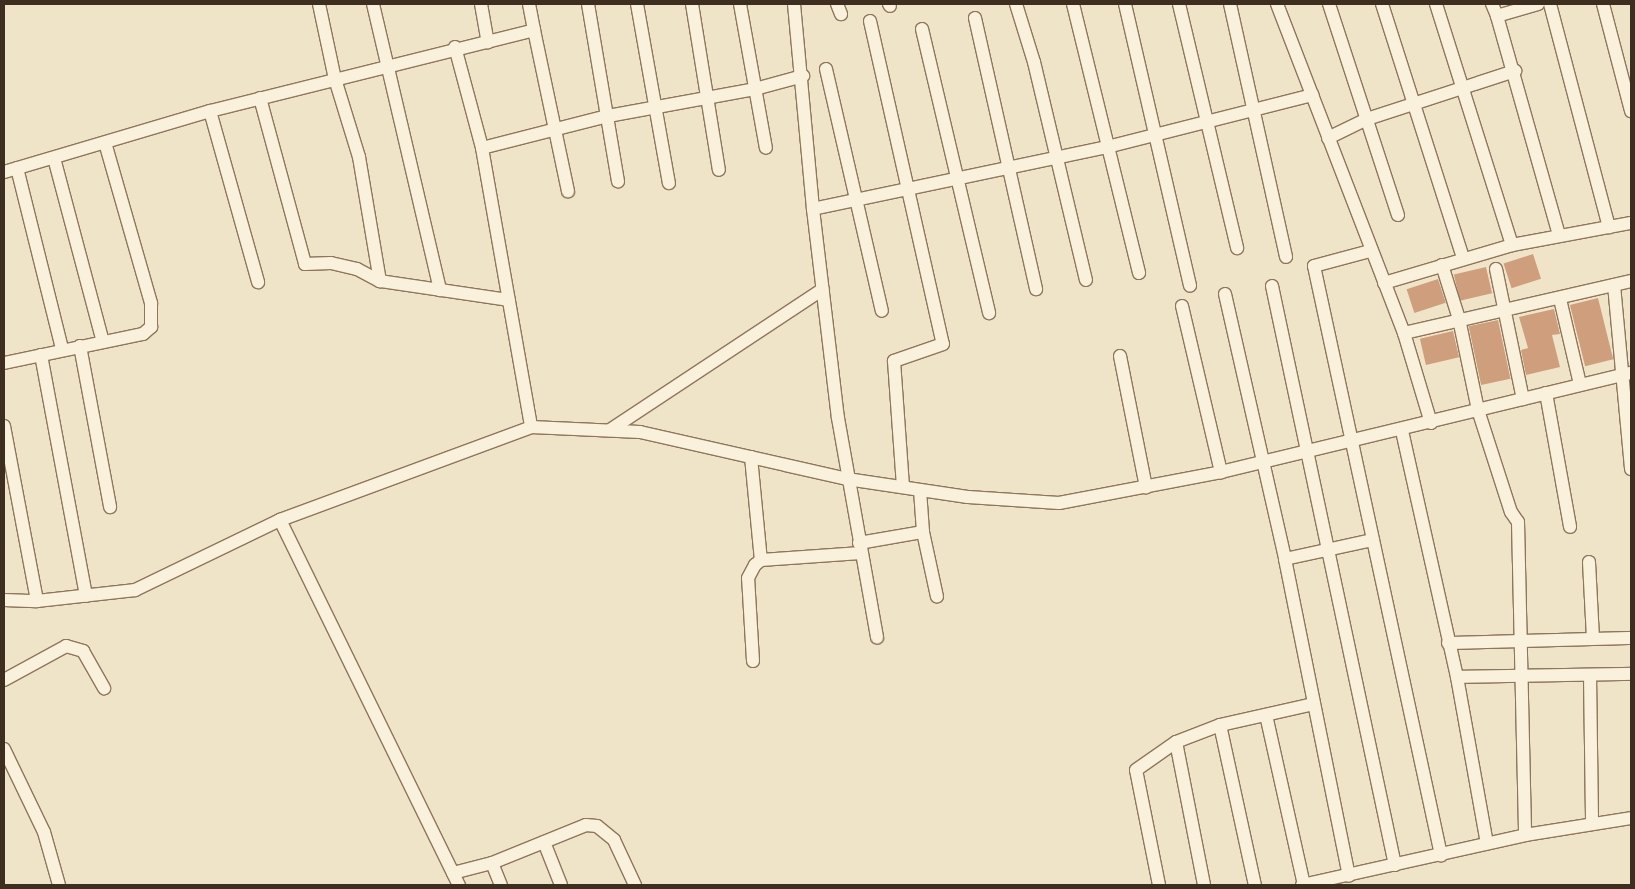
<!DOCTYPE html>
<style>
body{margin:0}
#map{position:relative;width:1635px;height:889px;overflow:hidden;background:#f0e4c8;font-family:"Zilla Slab",serif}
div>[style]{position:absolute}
.building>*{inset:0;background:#cf9f7d;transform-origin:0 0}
.roads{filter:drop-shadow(1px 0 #8d765c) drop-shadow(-1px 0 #8d765c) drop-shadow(0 1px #8d765c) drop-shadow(0 -1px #8d765c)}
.street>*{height:12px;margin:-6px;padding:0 6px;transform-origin:6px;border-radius:6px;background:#faf1dc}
span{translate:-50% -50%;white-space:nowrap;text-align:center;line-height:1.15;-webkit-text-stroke:4px #f7eed8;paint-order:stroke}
.frame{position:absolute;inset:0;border:5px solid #3d2e20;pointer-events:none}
</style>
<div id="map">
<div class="building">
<i style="left:1533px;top:254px;width:26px;height:31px;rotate:72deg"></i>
<i style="left:1486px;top:267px;width:27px;height:33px;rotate:77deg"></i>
<i style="left:1438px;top:279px;width:25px;height:33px;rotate:72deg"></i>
<i style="left:1598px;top:298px;width:63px;height:29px;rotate:76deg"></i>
<i style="clip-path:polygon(1554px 309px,1560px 334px,1552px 335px,1560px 367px,1526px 375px,1521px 350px,1528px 348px,1519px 317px)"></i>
<i style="left:1498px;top:320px;width:60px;height:30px;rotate:78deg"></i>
<i style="left:1453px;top:331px;width:27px;height:34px;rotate:77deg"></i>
</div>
<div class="roads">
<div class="street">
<i style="left:319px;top:4px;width:77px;rotate:78deg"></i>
<i style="left:335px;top:79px;width:82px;rotate:72.9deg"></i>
<i style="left:359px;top:157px;width:126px;rotate:80.4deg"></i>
<i style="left:373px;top:4px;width:294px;rotate:76.8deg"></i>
<i style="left:481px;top:4px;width:39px;rotate:80deg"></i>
<i style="left:529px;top:4px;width:26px;rotate:79deg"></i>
<i style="left:588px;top:4px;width:180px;rotate:80.4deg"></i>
<i style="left:637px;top:4px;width:182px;rotate:79.9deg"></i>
<i style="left:692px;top:4px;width:168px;rotate:80.8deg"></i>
<i style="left:740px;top:4px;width:146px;rotate:79.8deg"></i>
<i style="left:794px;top:4px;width:206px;rotate:84.7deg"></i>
<i style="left:813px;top:209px;width:210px;rotate:83.2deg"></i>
<i style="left:838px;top:418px;width:223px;rotate:79.9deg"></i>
<i style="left:837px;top:4px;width:11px;rotate:68deg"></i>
<i style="left:889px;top:4px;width:2px;rotate:63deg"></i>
<i style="left:1016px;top:4px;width:61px;rotate:72.8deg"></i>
<i style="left:1034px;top:62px;width:224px;rotate:76.6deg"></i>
<i style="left:1073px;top:4px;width:277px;rotate:76.2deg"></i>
<i style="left:1125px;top:4px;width:289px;rotate:77deg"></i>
<i style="left:1179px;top:4px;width:251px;rotate:76.6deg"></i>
<i style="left:1230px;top:4px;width:259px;rotate:77.5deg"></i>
<i style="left:1277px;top:4px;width:353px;rotate:68.9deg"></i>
<i style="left:1404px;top:333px;width:94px;rotate:73.3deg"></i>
<i style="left:1329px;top:4px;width:222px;rotate:71.9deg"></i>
<i style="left:1382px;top:4px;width:267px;rotate:72.3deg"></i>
<i style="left:1436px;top:4px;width:253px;rotate:72.5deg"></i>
<i style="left:1492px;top:4px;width:13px;rotate:67deg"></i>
<i style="left:1538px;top:4px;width:43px;rotate:163.7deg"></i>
<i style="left:1497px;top:16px;width:228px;rotate:74.2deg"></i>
<i style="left:1550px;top:4px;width:231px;rotate:75.2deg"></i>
<i style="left:1603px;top:4px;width:111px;rotate:75.3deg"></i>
<i style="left:975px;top:18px;width:278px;rotate:77.3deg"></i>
<i style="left:870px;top:21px;width:331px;rotate:77.3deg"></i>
<i style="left:943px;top:344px;width:52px;rotate:160.9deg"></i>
<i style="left:894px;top:361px;width:126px;rotate:85.9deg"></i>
<i style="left:922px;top:29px;width:292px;rotate:76.7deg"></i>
<i style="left:455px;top:47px;width:105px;rotate:75deg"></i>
<i style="left:482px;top:148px;width:283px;rotate:80deg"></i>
<i style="left:826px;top:69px;width:248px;rotate:77deg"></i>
<i style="left:260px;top:98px;width:172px;rotate:74.8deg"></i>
<i style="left:305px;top:264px;width:26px;rotate:-2deg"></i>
<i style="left:331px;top:263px;width:27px;rotate:13deg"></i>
<i style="left:357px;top:269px;width:26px;rotate:28deg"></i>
<i style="left:380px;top:281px;width:130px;rotate:8.4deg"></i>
<i style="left:210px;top:111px;width:178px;rotate:74.3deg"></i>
<i style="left:1328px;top:138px;width:43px;rotate:-26deg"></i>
<i style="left:1367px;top:119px;width:156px;rotate:-18deg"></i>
<i style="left:482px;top:148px;width:130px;rotate:-14.3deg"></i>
<i style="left:608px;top:116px;width:149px;rotate:-10.4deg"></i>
<i style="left:755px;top:89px;width:50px;rotate:-15.2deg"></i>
<i style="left:54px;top:158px;width:190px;rotate:75.1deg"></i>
<i style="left:17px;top:168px;width:186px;rotate:76deg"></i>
<i style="left:4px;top:172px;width:215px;rotate:-16.5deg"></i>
<i style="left:210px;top:111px;width:334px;rotate:-14deg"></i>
<i style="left:534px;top:30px;width:165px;rotate:78.1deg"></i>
<i style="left:813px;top:209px;width:300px;rotate:-11.9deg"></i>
<i style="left:1107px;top:147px;width:212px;rotate:-14.2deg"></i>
<i style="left:1370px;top:251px;width:58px;rotate:165deg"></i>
<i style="left:1314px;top:266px;width:603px;rotate:77.83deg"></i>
<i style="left:1442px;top:265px;width:57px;rotate:72.5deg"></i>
<i style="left:1459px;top:319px;width:93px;rotate:78.2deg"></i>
<i style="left:1478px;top:410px;width:107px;rotate:72.1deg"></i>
<i style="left:1511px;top:512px;width:12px;rotate:55deg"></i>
<i style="left:1518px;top:522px;width:313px;rotate:88.7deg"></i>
<i style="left:1496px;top:269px;width:133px;rotate:78.3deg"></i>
<i style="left:1384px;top:283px;width:134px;rotate:-16.5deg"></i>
<i style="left:1512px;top:245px;width:121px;rotate:-10.5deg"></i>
<i style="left:1614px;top:285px;width:185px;rotate:84.7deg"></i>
<i style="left:1272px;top:286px;width:592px;rotate:78.01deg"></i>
<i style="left:1225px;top:294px;width:272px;rotate:77.2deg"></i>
<i style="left:1285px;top:559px;width:323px;rotate:78.6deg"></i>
<i style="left:1560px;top:299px;width:87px;rotate:76.8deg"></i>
<i style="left:1182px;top:306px;width:171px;rotate:76.8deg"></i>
<i style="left:1404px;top:333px;width:233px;rotate:-12.9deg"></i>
<i style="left:80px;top:346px;width:164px;rotate:79.4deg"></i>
<i style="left:41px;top:355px;width:245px;rotate:79.4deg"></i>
<i style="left:1120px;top:356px;width:134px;rotate:78.8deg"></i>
<i style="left:4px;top:363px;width:142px;rotate:-11.8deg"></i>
<i style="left:143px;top:334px;width:11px;rotate:-41deg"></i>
<i style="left:151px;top:327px;width:24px;rotate:-90deg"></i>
<i style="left:151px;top:303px;width:166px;rotate:-106deg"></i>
<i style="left:1546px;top:393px;width:136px;rotate:79.8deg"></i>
<i style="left:4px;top:426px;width:178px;rotate:79.3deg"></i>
<i style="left:610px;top:430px;width:255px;rotate:-33.5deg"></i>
<i style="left:1402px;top:431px;width:252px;rotate:77.4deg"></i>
<i style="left:1457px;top:677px;width:169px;rotate:79.8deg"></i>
<i style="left:751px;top:457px;width:103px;rotate:84.5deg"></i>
<i style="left:280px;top:520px;width:407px;rotate:63.9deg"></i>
<i style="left:923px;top:532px;width:66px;rotate:77.8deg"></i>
<i style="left:859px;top:543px;width:65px;rotate:-9.8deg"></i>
<i style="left:923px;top:532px;width:42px;rotate:-94.1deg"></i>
<i style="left:1285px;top:559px;width:90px;rotate:-12.2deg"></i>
<i style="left:1589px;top:562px;width:76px;rotate:87deg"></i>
<i style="left:4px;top:600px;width:33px;rotate:2deg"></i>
<i style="left:37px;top:601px;width:99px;rotate:-6.4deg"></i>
<i style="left:135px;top:590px;width:161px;rotate:-25.8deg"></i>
<i style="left:280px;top:520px;width:268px;rotate:-20.3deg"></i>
<i style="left:531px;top:427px;width:109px;rotate:2.6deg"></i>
<i style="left:640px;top:432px;width:212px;rotate:12.8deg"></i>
<i style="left:847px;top:479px;width:122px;rotate:8.5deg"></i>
<i style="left:968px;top:497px;width:91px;rotate:3.8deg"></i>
<i style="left:1059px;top:503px;width:165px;rotate:-10.8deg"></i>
<i style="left:1221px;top:472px;width:422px;rotate:-13.6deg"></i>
<i style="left:1448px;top:643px;width:183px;rotate:-1.6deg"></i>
<i style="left:753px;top:661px;width:83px;rotate:-93.4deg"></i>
<i style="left:748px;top:578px;width:15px;rotate:-62deg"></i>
<i style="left:755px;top:565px;width:8px;rotate:-40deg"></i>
<i style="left:761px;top:560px;width:100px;rotate:-4deg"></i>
<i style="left:1590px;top:675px;width:149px;rotate:89.2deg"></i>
<i style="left:1457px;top:677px;width:174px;rotate:-1deg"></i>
<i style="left:4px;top:680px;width:71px;rotate:-28.7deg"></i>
<i style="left:66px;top:646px;width:18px;rotate:16deg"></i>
<i style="left:83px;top:651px;width:43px;rotate:60.4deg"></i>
<i style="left:1266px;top:715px;width:174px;rotate:77.4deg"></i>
<i style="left:1220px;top:725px;width:164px;rotate:77.7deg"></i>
<i style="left:1176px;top:742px;width:146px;rotate:78.9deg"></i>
<i style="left:4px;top:749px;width:92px;rotate:64.3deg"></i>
<i style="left:44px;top:832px;width:55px;rotate:74.2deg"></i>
<i style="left:544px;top:842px;width:46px;rotate:68.4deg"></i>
<i style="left:492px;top:863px;width:24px;rotate:68deg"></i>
<i style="left:453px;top:873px;width:40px;rotate:-14.4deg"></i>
<i style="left:492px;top:863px;width:101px;rotate:-22deg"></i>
<i style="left:586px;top:825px;width:11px;rotate:5deg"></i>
<i style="left:597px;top:826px;width:22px;rotate:39deg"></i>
<i style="left:614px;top:840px;width:50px;rotate:65deg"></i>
<i style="left:1159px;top:885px;width:117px;rotate:-101.3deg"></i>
<i style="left:1136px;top:770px;width:49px;rotate:-35deg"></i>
<i style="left:1176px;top:742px;width:47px;rotate:-21.1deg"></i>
<i style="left:1220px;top:725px;width:95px;rotate:-12.7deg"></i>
<i style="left:1302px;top:885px;width:229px;rotate:-12.6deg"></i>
<i style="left:1525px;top:835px;width:107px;rotate:-9.1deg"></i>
</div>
</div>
<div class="frame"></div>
</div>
